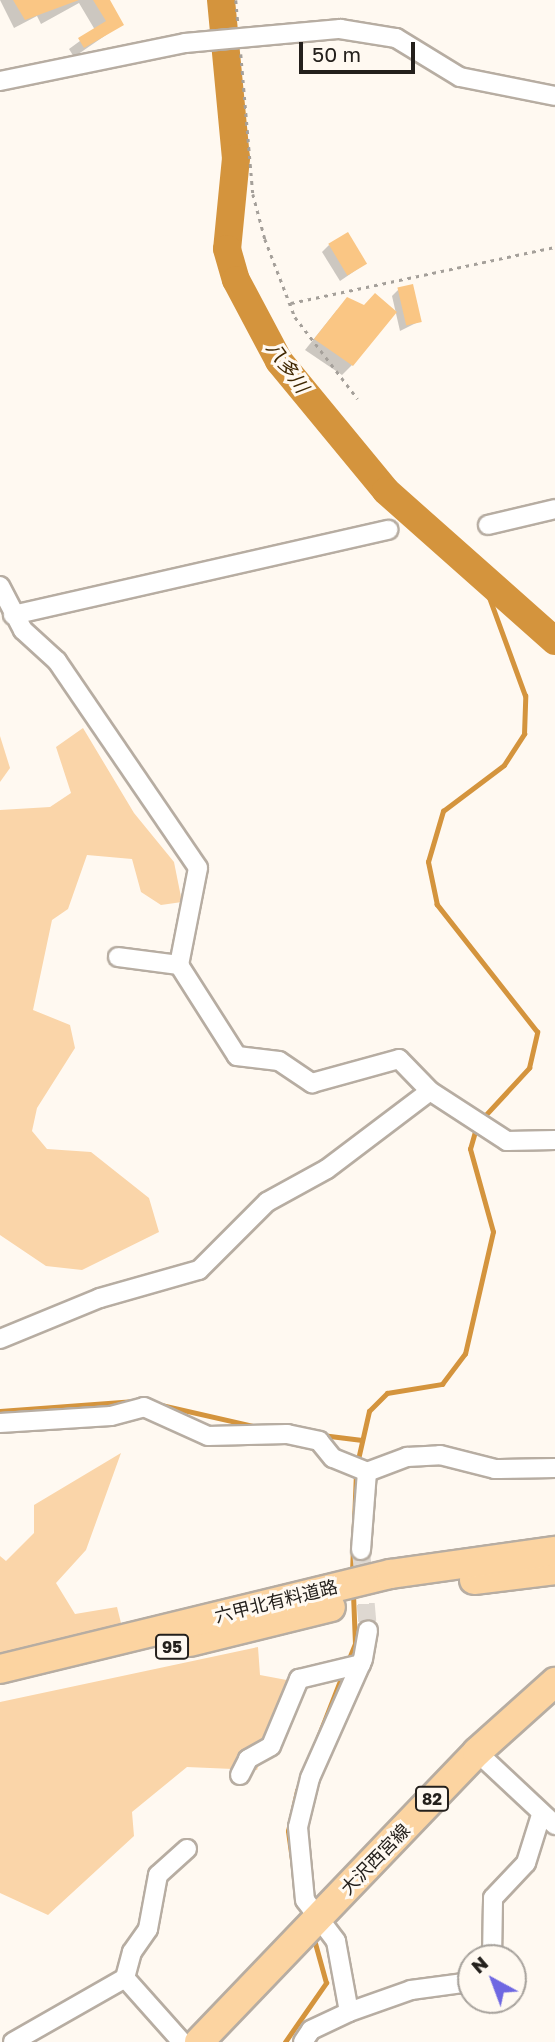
<!DOCTYPE html>
<meta charset="utf-8">
<style>
body{margin:0}
#map{position:relative;width:555px;height:2042px;overflow:hidden;background:#fff9f1;font-family:"Golos Text","Noto Sans JP",sans-serif}
div>[style]{position:absolute}
.green>*{inset:0;background:#fad5a9}
.shadow>*{inset:0;background:#0003}
.stream>*{height:4.5px;margin:-2.25px;padding:0 2.25px;transform-origin:2.25px;border-radius:2.25px;background:#d4943d}
.river>*{height:28px;margin:-14px;padding:0 14px;transform-origin:14px;border-radius:14px;background:#d4943d}
.building>*{inset:0;background:#fac684;transform-origin:0 0}
.minor-tunnel>*{height:18px;margin-top:-9px;transform-origin:0;background:repeating-linear-gradient(90deg,#ded8d1 0 18px,transparent 0 27px)}
.path>*{height:2.5px;margin-top:-1.25px;transform-origin:0;background:repeating-linear-gradient(90deg,#a5a09a 0 3.5px,transparent 0 8.5px)}
.roads{filter:drop-shadow(2px 0 #b7ada2) drop-shadow(-2px 0 #b7ada2) drop-shadow(0 2px #b7ada2) drop-shadow(0 -2px #b7ada2)}
.minor>*{height:18px;margin:-9px;padding:0 9px;transform-origin:9px;border-radius:9px;background:#fff}
.primary>*{height:28px;margin:-14px;padding:0 14px;transform-origin:14px;border-radius:14px;background:#fcd4a1}
span{translate:-50% -50%;white-space:nowrap;text-align:center;line-height:1.15;-webkit-text-stroke:6px #fff9f1;paint-order:stroke}
.shield-label span{padding:2px 5px;background:#fff9f1;border:2px solid;border-radius:5px;-webkit-text-stroke-width:0}
.shield-label{font-size:16px;color:#24201c;font-weight:700}
.street-label{font-size:18px;color:#24201c}
.water-label{font-size:19px;color:#402701;font-style:italic}
.north{position:absolute;left:457px;top:1944px;width:70px;height:70px;box-sizing:border-box;background:#fff9f1;border:2px solid #a7a29c;border-radius:50%;rotate:319deg;font-size:19px;font-weight:700;line-height:28px;text-align:center;color:#24201c}
.north::after{content:'';display:block;margin:auto;width:24px;height:32px;background:#6f68e2;clip-path:polygon(50% 0,100% 100%,50% 72%,0 100%)}
.scale{position:absolute;left:299px;top:42px;width:116px;height:32px;box-sizing:border-box;border:4px solid #24201c;border-top:0;padding-left:9px;font-size:21px;line-height:24px;white-space:nowrap;color:#24201c;-webkit-text-stroke:5px #fff9f1;paint-order:stroke}
</style>
<div id="map">
<div class="green">
<i style="clip-path:polygon(83px 728px,134px 813px,174px 862px,182px 902px,161px 905px,141px 892px,132px 859px,87px 855px,68px 909px,52px 920px,33px 1010px,70px 1025px,75px 1048px,37px 1108px,32px 1131px,47px 1149px,91px 1152px,149px 1198px,159px 1232px,82px 1270px,46px 1266px,0 1235px,0 810px,50px 807px,71px 793px,56px 747px)"></i>
<i style="clip-path:polygon(0 736px,10px 768px,0 782px)"></i>
<i style="clip-path:polygon(121px 1453px,86px 1550px,56px 1583px,75px 1614px,117px 1607px,122px 1627px,0 1657px,0 1556px,6px 1561px,34px 1533px,34px 1505px)"></i>
<i style="clip-path:polygon(258px 1647px,260px 1675px,292px 1681px,257px 1770px,187px 1767px,132px 1812px,134px 1836px,48px 1915px,0 1893px,0 1702px)"></i>
</div>
<div class="shadow">
<i style="clip-path:polygon(0 0,108px 0,122px 24px,74px 57px,69px 49px,95px 30px,79px 3px,41px 24px,37px 16px,14px 28px)"></i>
<i style="clip-path:polygon(329px 245px,365px 264px,340px 281px,322px 252px)"></i>
<i style="clip-path:polygon(399px 289px,420px 321px,400px 331px,392px 296px)"></i>
<i style="clip-path:polygon(364px 306px,352px 365px,342px 375px,305px 350px,337px 310px)"></i>
</div>
<div class="stream">
<i style="left:481px;top:1120px;width:71px;rotate:-47.3deg"></i>
<i style="left:529px;top:1068px;width:37px;rotate:-77deg"></i>
<i style="left:537px;top:1032px;width:162px;rotate:-128.2deg"></i>
<i style="left:437px;top:905px;width:44px;rotate:-101.8deg"></i>
<i style="left:428px;top:862px;width:53px;rotate:-73.6deg"></i>
<i style="left:443px;top:811px;width:76px;rotate:-37deg"></i>
<i style="left:504px;top:765px;width:37px;rotate:-57deg"></i>
<i style="left:524px;top:734px;width:38px;rotate:-88deg"></i>
<i style="left:525px;top:696px;width:119px;rotate:-110.1deg"></i>
<i style="left:157px;top:1404px;width:104px;rotate:12.8deg"></i>
<i style="left:0;top:1411px;width:135px;rotate:-4.2deg"></i>
<i style="left:322px;top:1435px;width:38px;rotate:7deg"></i>
<i style="left:357px;top:1464px;width:54px;rotate:-77.2deg"></i>
<i style="left:369px;top:1411px;width:25px;rotate:-45deg"></i>
<i style="left:387px;top:1393px;width:56px;rotate:-9.3deg"></i>
<i style="left:442px;top:1384px;width:38px;rotate:-53deg"></i>
<i style="left:465px;top:1354px;width:125px;rotate:-77.1deg"></i>
<i style="left:493px;top:1232px;width:86px;rotate:-105.5deg"></i>
<i style="left:470px;top:1149px;width:22px;rotate:-74deg"></i>
<i style="left:352px;top:1572px;width:100px;rotate:-87.7deg"></i>
<i style="left:348px;top:1661px;width:18px;rotate:-68deg"></i>
<i style="left:355px;top:1644px;width:49px;rotate:-92.3deg"></i>
<i style="left:293px;top:1867px;width:36px;rotate:-98deg"></i>
<i style="left:288px;top:1831px;width:41px;rotate:-77.3deg"></i>
<i style="left:297px;top:1791px;width:127px;rotate:-68.7deg"></i>
<i style="left:285px;top:2042px;width:72px;rotate:-55.2deg"></i>
<i style="left:326px;top:1983px;width:49px;rotate:-105.5deg"></i>
</div>
<div class="river">
<i style="left:221px;top:0;width:159px;rotate:84.6deg"></i>
<i style="left:236px;top:158px;width:91px;rotate:95.6deg"></i>
<i style="left:227px;top:249px;width:32px;rotate:74deg"></i>
<i style="left:236px;top:280px;width:92px;rotate:62deg"></i>
<i style="left:279px;top:361px;width:168px;rotate:50.5deg"></i>
<i style="left:386px;top:491px;width:226px;rotate:41.6deg"></i>
</div>
<div class="building">
<i style="clip-path:polygon(13px 0,79px 0,25px 20px)"></i>
<i style="clip-path:polygon(93px 0,110px 0,124px 25px,84px 48px,78px 38px,106px 21px)"></i>
<i style="left:348px;top:232px;width:37px;height:23px;rotate:59deg"></i>
<i style="left:413px;top:284px;width:39px;height:16px;rotate:77deg"></i>
<i style="clip-path:polygon(375px 293px,397px 312px,353px 366px,314px 339px,347px 297px,364px 305px)"></i>
</div>
<div class="minor-tunnel">
<i style="left:361px;top:1550px;width:80px;rotate:85deg"></i>
</div>
<div class="path">
<i style="left:236px;top:0;width:21px;rotate:85deg"></i>
<i style="left:241px;top:54px;width:141px;rotate:85.1deg"></i>
<i style="left:253px;top:194px;width:47px;rotate:75.1deg"></i>
<i style="left:265px;top:239px;width:84px;rotate:69deg"></i>
<i style="left:295px;top:317px;width:103px;rotate:52.5deg"></i>
<i style="left:291px;top:303px;width:270px;rotate:-12deg"></i>
</div>
<div class="roads">
<div class="minor">
<i style="left:0;top:81px;width:189px;rotate:-11.6deg"></i>
<i style="left:185px;top:43px;width:156px;rotate:-5.2deg"></i>
<i style="left:340px;top:29px;width:57px;rotate:9.1deg"></i>
<i style="left:396px;top:38px;width:75px;rotate:31.4deg"></i>
<i style="left:460px;top:77px;width:97px;rotate:11.3deg"></i>
<i style="left:488px;top:525px;width:69px;rotate:-13.4deg"></i>
<i style="left:0;top:586px;width:50px;rotate:62.4deg"></i>
<i style="left:23px;top:630px;width:46px;rotate:42.4deg"></i>
<i style="left:57px;top:661px;width:250px;rotate:55.7deg"></i>
<i style="left:198px;top:868px;width:99px;rotate:101.1deg"></i>
<i style="left:179px;top:965px;width:108px;rotate:57.5deg"></i>
<i style="left:237px;top:1056px;width:42px;rotate:6.8deg"></i>
<i style="left:279px;top:1061px;width:40px;rotate:34deg"></i>
<i style="left:312px;top:1083px;width:90px;rotate:-15.4deg"></i>
<i style="left:399px;top:1059px;width:45px;rotate:45.9deg"></i>
<i style="left:13px;top:615px;width:385px;rotate:-12.8deg"></i>
<i style="left:118px;top:957px;width:62px;rotate:7.5deg"></i>
<i style="left:0;top:1339px;width:108px;rotate:-22.3deg"></i>
<i style="left:100px;top:1298px;width:103px;rotate:-15.8deg"></i>
<i style="left:199px;top:1270px;width:96px;rotate:-45deg"></i>
<i style="left:267px;top:1202px;width:68px;rotate:-28.8deg"></i>
<i style="left:327px;top:1169px;width:129px;rotate:-37.1deg"></i>
<i style="left:430px;top:1091px;width:92px;rotate:33deg"></i>
<i style="left:507px;top:1141px;width:48px;rotate:-1.2deg"></i>
<i style="left:0;top:1423px;width:111px;rotate:-3.6deg"></i>
<i style="left:111px;top:1416px;width:34px;rotate:-15deg"></i>
<i style="left:144px;top:1407px;width:70px;rotate:24.4deg"></i>
<i style="left:208px;top:1436px;width:79px;rotate:-1.5deg"></i>
<i style="left:287px;top:1434px;width:33px;rotate:12deg"></i>
<i style="left:319px;top:1441px;width:22px;rotate:51deg"></i>
<i style="left:333px;top:1458px;width:37px;rotate:22deg"></i>
<i style="left:367px;top:1472px;width:43px;rotate:-20.6deg"></i>
<i style="left:407px;top:1457px;width:33px;rotate:-3deg"></i>
<i style="left:440px;top:1455px;width:57px;rotate:14.3deg"></i>
<i style="left:495px;top:1469px;width:60px;rotate:-1deg"></i>
<i style="left:361px;top:1550px;width:78px;rotate:-85.6deg"></i>
<i style="left:477px;top:1752px;width:107px;rotate:43.1deg"></i>
<i style="left:240px;top:1775px;width:18px;rotate:-63deg"></i>
<i style="left:248px;top:1759px;width:26px;rotate:-29deg"></i>
<i style="left:271px;top:1746px;width:73px;rotate:-67.3deg"></i>
<i style="left:299px;top:1679px;width:64px;rotate:-13.6deg"></i>
<i style="left:492px;top:1958px;width:60px;rotate:-89deg"></i>
<i style="left:493px;top:1898px;width:48px;rotate:-46.7deg"></i>
<i style="left:526px;top:1863px;width:50px;rotate:-72.6deg"></i>
<i style="left:125px;top:1978px;width:86px;rotate:48.3deg"></i>
<i style="left:349px;top:2012px;width:72px;rotate:-100.4deg"></i>
<i style="left:336px;top:1941px;width:51px;rotate:-127.1deg"></i>
<i style="left:305px;top:1900px;width:73px;rotate:-95.5deg"></i>
<i style="left:298px;top:1827px;width:50px;rotate:-76.2deg"></i>
<i style="left:310px;top:1778px;width:130px;rotate:-66deg"></i>
<i style="left:363px;top:1659px;width:29px;rotate:-80deg"></i>
<i style="left:13px;top:2042px;width:129px;rotate:-29.7deg"></i>
<i style="left:125px;top:1978px;width:27px;rotate:-75deg"></i>
<i style="left:132px;top:1952px;width:28px;rotate:-55deg"></i>
<i style="left:148px;top:1929px;width:55px;rotate:-79.5deg"></i>
<i style="left:158px;top:1875px;width:39px;rotate:-42deg"></i>
<i style="left:303px;top:2042px;width:14px;rotate:-56deg"></i>
<i style="left:311px;top:2030px;width:42px;rotate:-25.3deg"></i>
<i style="left:349px;top:2012px;width:66px;rotate:-19.5deg"></i>
<i style="left:411px;top:1990px;width:61px;rotate:-7.6deg"></i>
</div>
<div class="primary">
<i style="left:474px;top:1580px;width:82px;rotate:-7deg"></i>
<i style="left:190px;top:1642px;width:145px;rotate:-13.9deg"></i>
<i style="left:0;top:1669px;width:402px;rotate:-13.7deg"></i>
<i style="left:391px;top:1574px;width:166px;rotate:-8deg"></i>
<i style="left:199px;top:2042px;width:402px;rotate:-46.2deg"></i>
<i style="left:477px;top:1752px;width:105px;rotate:-41.9deg"></i>
</div>
</div>
<div class="shield-label">
<span style="left:172px;top:1647px">95</span>
<span style="left:432px;top:1799px">82</span>
</div>
<div class="street-label">
<span style="left:276px;top:1601px;rotate:-14deg">六甲北有料道路</span>
<span style="left:375px;top:1859px;rotate:-46deg">大沢西宮線</span>
</div>
<div class="water-label">
<span style="left:288px;top:367px;rotate:55deg">八多川</span>
</div>
<div class="north">N</div>
<div class="scale">50 m</div>
</div>
